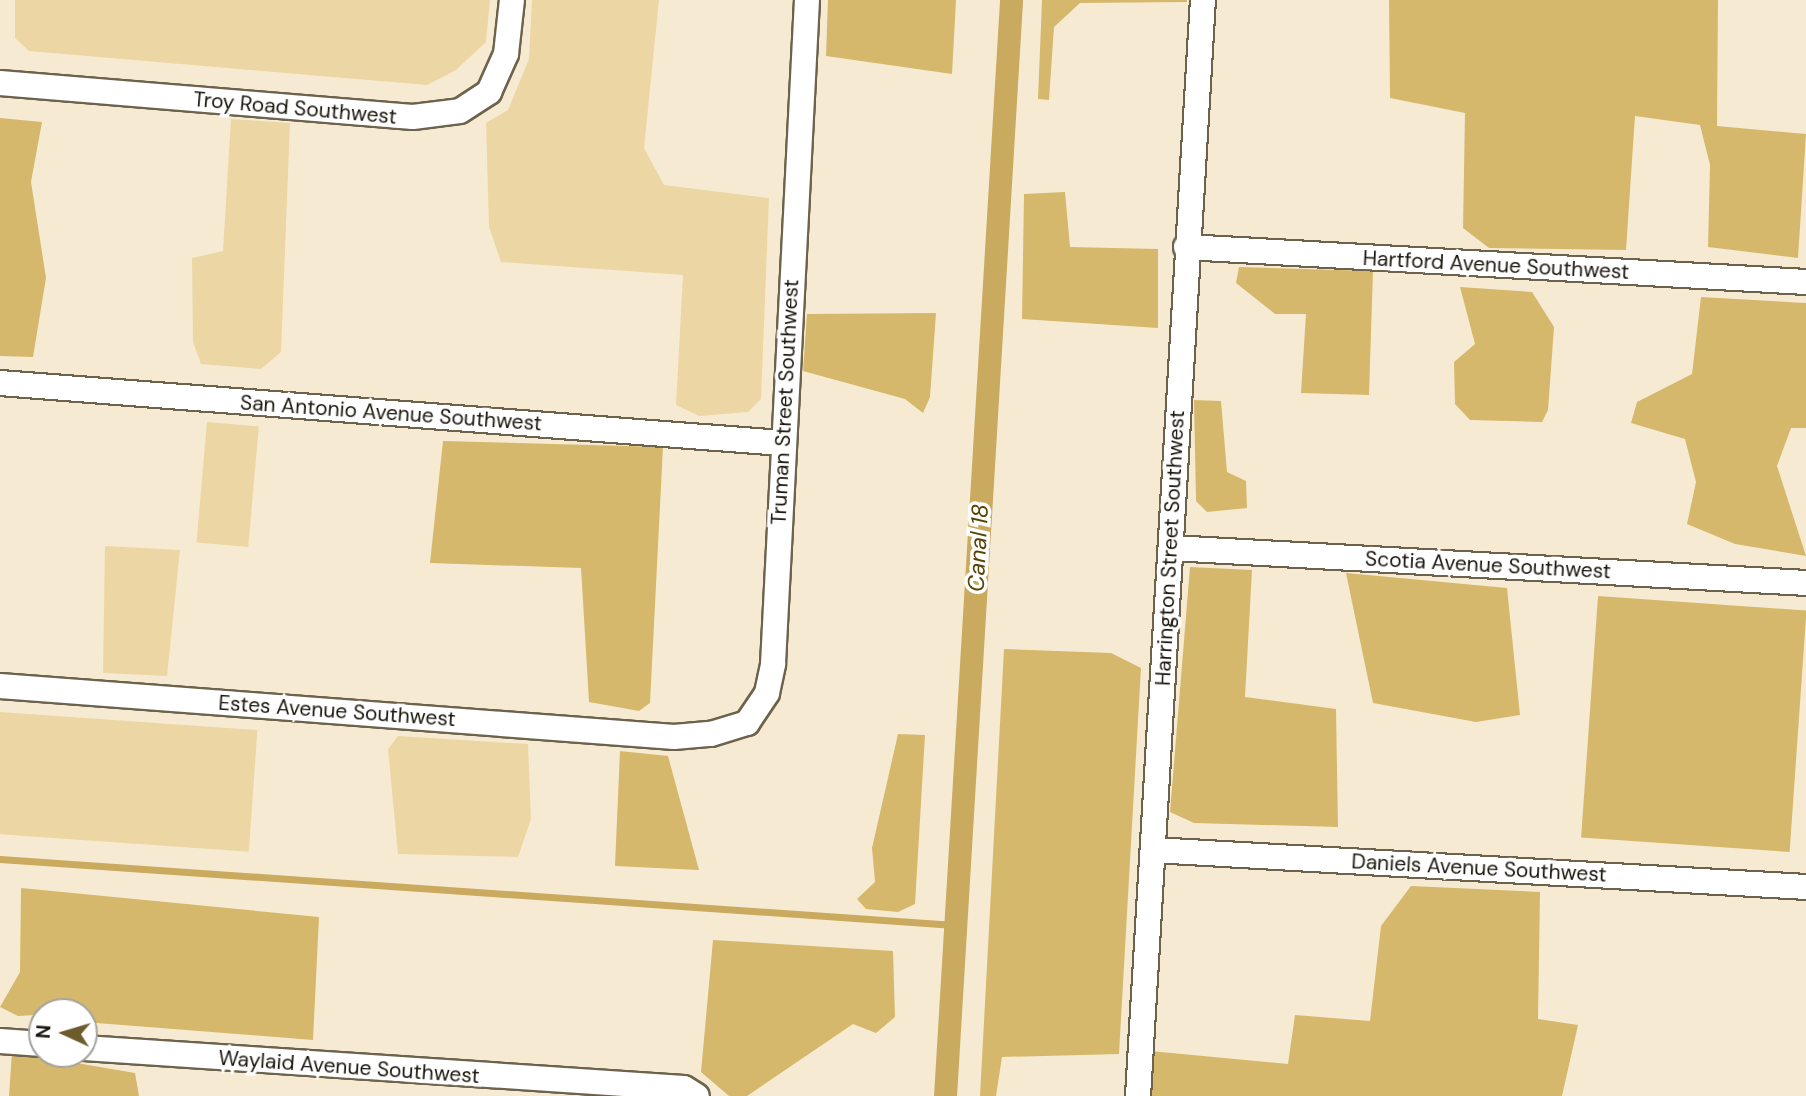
<!DOCTYPE html>
<style>
body{margin:0}
#map{position:relative;width:1806px;height:1096px;overflow:hidden;background:#f6ebd2;font-family:"DM Sans",sans-serif}
div>[style]{position:absolute}
.green>*{inset:0;background:#ecd6a4;transform-origin:0 0}
.forest>*{inset:0;background:#d6b86c;transform-origin:0 0}
.stream>*{height:7px;margin:-3.5px;padding:0 3.5px;transform-origin:3.5px;border-radius:3.5px;background:#c9aa5f}
.canal>*{height:23px;margin:-11.5px;padding:0 11.5px;transform-origin:11.5px;border-radius:11.5px;background:#c9aa5f}
.roads{filter:drop-shadow(2px 0 #6d634d) drop-shadow(-2px 0 #6d634d) drop-shadow(0 2px #6d634d) drop-shadow(0 -2px #6d634d)}
.minor>*{height:24px;margin:-12px;padding:0 12px;transform-origin:12px;border-radius:12px;background:#fff}
span{translate:-50% -50%;white-space:nowrap;text-align:center;line-height:1.15;-webkit-text-stroke:7px #fff;paint-order:stroke}
.street-label{font-size:21px;color:#19160d}
.water-label{font-size:23px;color:#584304;font-style:italic}
.north{position:absolute;left:28px;top:998px;width:70px;height:70px;box-sizing:border-box;background:#fff;border:2px solid #a3a29e;border-radius:50%;rotate:274deg;font-size:19px;font-weight:700;line-height:28px;text-align:center;color:#19160d}
.north::after{content:'';display:block;margin:auto;width:24px;height:32px;background:#6e5b2a;clip-path:polygon(50% 0,100% 100%,50% 72%,0 100%)}
</style>
<div id="map">
<div class="green">
<i style="clip-path:polygon(15px 0,490px 0,486px 42px,456px 70px,427px 85px,29px 51px,15px 38px)"></i>
<i style="clip-path:polygon(532px 0,659px 0,644px 148px,664px 185px,769px 198px,761px 399px,748px 412px,699px 416px,676px 405px,683px 275px,501px 262px,489px 227px,486px 123px,508px 110px,529px 59px)"></i>
<i style="clip-path:polygon(231px 119px,290px 123px,281px 352px,261px 369px,201px 364px,193px 342px,192px 258px,223px 251px)"></i>
<i style="left:207px;top:422px;width:52px;height:121px;rotate:5deg"></i>
<i style="clip-path:polygon(105px 546px,180px 550px,167px 676px,103px 673px)"></i>
<i style="left:0;top:712px;width:258px;height:122px;rotate:4deg"></i>
<i style="clip-path:polygon(398px 736px,528px 744px,531px 819px,518px 857px,398px 854px,388px 749px)"></i>
</div>
<div class="forest">
<i style="clip-path:polygon(828px 0,956px 0,952px 74px,826px 56px)"></i>
<i style="clip-path:polygon(1042px 0,1187px 0,1187px 2px,1080px 3px,1054px 27px,1049px 100px,1038px 99px)"></i>
<i style="clip-path:polygon(1389px 0,1718px 0,1717px 126px,1806px 134px,1798px 258px,1708px 247px,1710px 165px,1700px 125px,1635px 116px,1626px 250px,1489px 248px,1463px 228px,1465px 113px,1390px 98px)"></i>
<i style="clip-path:polygon(0 118px,42px 122px,31px 182px,46px 278px,33px 357px,0 356px)"></i>
<i style="clip-path:polygon(1065px 192px,1070px 247px,1158px 249px,1158px 328px,1022px 319px,1024px 194px)"></i>
<i style="clip-path:polygon(1239px 267px,1373px 271px,1369px 395px,1301px 393px,1306px 314px,1275px 314px,1236px 283px)"></i>
<i style="clip-path:polygon(1460px 287px,1532px 292px,1554px 327px,1548px 410px,1542px 422px,1470px 420px,1455px 404px,1454px 362px,1475px 344px)"></i>
<i style="clip-path:polygon(1701px 297px,1806px 303px,1806px 428px,1791px 428px,1777px 466px,1806px 556px,1735px 544px,1687px 524px,1696px 482px,1685px 439px,1631px 423px,1637px 402px,1692px 374px)"></i>
<i style="clip-path:polygon(936px 313px,930px 397px,923px 413px,905px 399px,803px 371px,807px 314px)"></i>
<i style="clip-path:polygon(1194px 400px,1221px 401px,1227px 472px,1246px 481px,1247px 508px,1207px 512px,1196px 501px)"></i>
<i style="clip-path:polygon(443px 441px,663px 447px,650px 703px,639px 711px,589px 702px,581px 568px,430px 563px)"></i>
<i style="clip-path:polygon(1190px 567px,1252px 570px,1245px 697px,1336px 709px,1338px 827px,1194px 823px,1170px 812px)"></i>
<i style="clip-path:polygon(1346px 573px,1507px 588px,1520px 715px,1476px 722px,1373px 703px)"></i>
<i style="left:1598px;top:596px;width:209px;height:242px;rotate:4deg"></i>
<i style="clip-path:polygon(1004px 649px,1111px 653px,1141px 668px,1119px 1054px,1002px 1057px,996px 1096px,980px 1096px)"></i>
<i style="clip-path:polygon(898px 734px,925px 735px,915px 904px,898px 912px,866px 909px,857px 899px,875px 882px,872px 848px)"></i>
<i style="clip-path:polygon(620px 751px,668px 756px,699px 870px,615px 866px)"></i>
<i style="clip-path:polygon(1411px 886px,1540px 892px,1538px 1019px,1578px 1025px,1562px 1096px,1150px 1096px,1150px 1051px,1288px 1064px,1295px 1015px,1370px 1021px,1381px 926px)"></i>
<i style="clip-path:polygon(21px 888px,319px 917px,313px 1040px,84px 1022px,84px 1012px,18px 1016px,0 1007px,20px 972px)"></i>
<i style="clip-path:polygon(713px 940px,893px 951px,895px 1017px,876px 1033px,853px 1024px,747px 1096px,729px 1096px,701px 1072px)"></i>
<i style="clip-path:polygon(12px 1052px,135px 1073px,139px 1096px,9px 1096px)"></i>
</div>
<div class="stream">
<i style="left:0;top:859px;width:957px;rotate:3.95deg"></i>
</div>
<div class="canal">
<i style="left:945px;top:1096px;width:1098px;rotate:-86.55deg"></i>
</div>
<div class="roads">
<div class="minor">
<i style="left:0;top:83px;width:414px;rotate:4.7deg"></i>
<i style="left:413px;top:117px;width:47px;rotate:-7.3deg"></i>
<i style="left:460px;top:111px;width:35px;rotate:-33deg"></i>
<i style="left:489px;top:92px;width:42px;rotate:-65.9deg"></i>
<i style="left:506px;top:54px;width:54px;rotate:-83.7deg"></i>
<i style="left:1186px;top:247px;width:621px;rotate:3.23deg"></i>
<i style="left:0;top:383px;width:784px;rotate:4.39deg"></i>
<i style="left:1171px;top:548px;width:636px;rotate:3.15deg"></i>
<i style="left:0;top:686px;width:676px;rotate:4.33deg"></i>
<i style="left:674px;top:737px;width:37px;rotate:-5deg"></i>
<i style="left:711px;top:734px;width:38px;rotate:-17deg"></i>
<i style="left:747px;top:723px;width:36px;rotate:-56deg"></i>
<i style="left:767px;top:693px;width:30px;rotate:-78deg"></i>
<i style="left:773px;top:664px;width:665px;rotate:-87.07deg"></i>
<i style="left:1153px;top:850px;width:654px;rotate:3.24deg"></i>
<i style="left:0;top:1041px;width:42px;rotate:4.1deg"></i>
<i style="left:84px;top:1048px;width:601px;rotate:3.81deg"></i>
<i style="left:684px;top:1088px;width:15px;rotate:32deg"></i>
<i style="left:1138px;top:1096px;width:1098px;rotate:-86.61deg"></i>
</div>
</div>
<div class="street-label">
<span style="left:295px;top:108px;rotate:5deg">Troy Road Southwest</span>
<span style="left:1496px;top:265px;rotate:3deg">Hartford Avenue Southwest</span>
<span style="left:785px;top:402px;rotate:-87deg">Truman Street Southwest</span>
<span style="left:391px;top:413px;rotate:4deg">San Antonio Avenue Southwest</span>
<span style="left:1170px;top:548px;rotate:-87deg">Harrington Street Southwest</span>
<span style="left:1488px;top:565px;rotate:3deg">Scotia Avenue Southwest</span>
<span style="left:337px;top:711px;rotate:4deg">Estes Avenue Southwest</span>
<span style="left:1479px;top:868px;rotate:3deg">Daniels Avenue Southwest</span>
<span style="left:349px;top:1067px;rotate:4deg">Waylaid Avenue Southwest</span>
</div>
<div class="water-label">
<span style="left:978px;top:548px;rotate:-87deg">Canal 18</span>
</div>
<div class="north">N</div>
</div>
